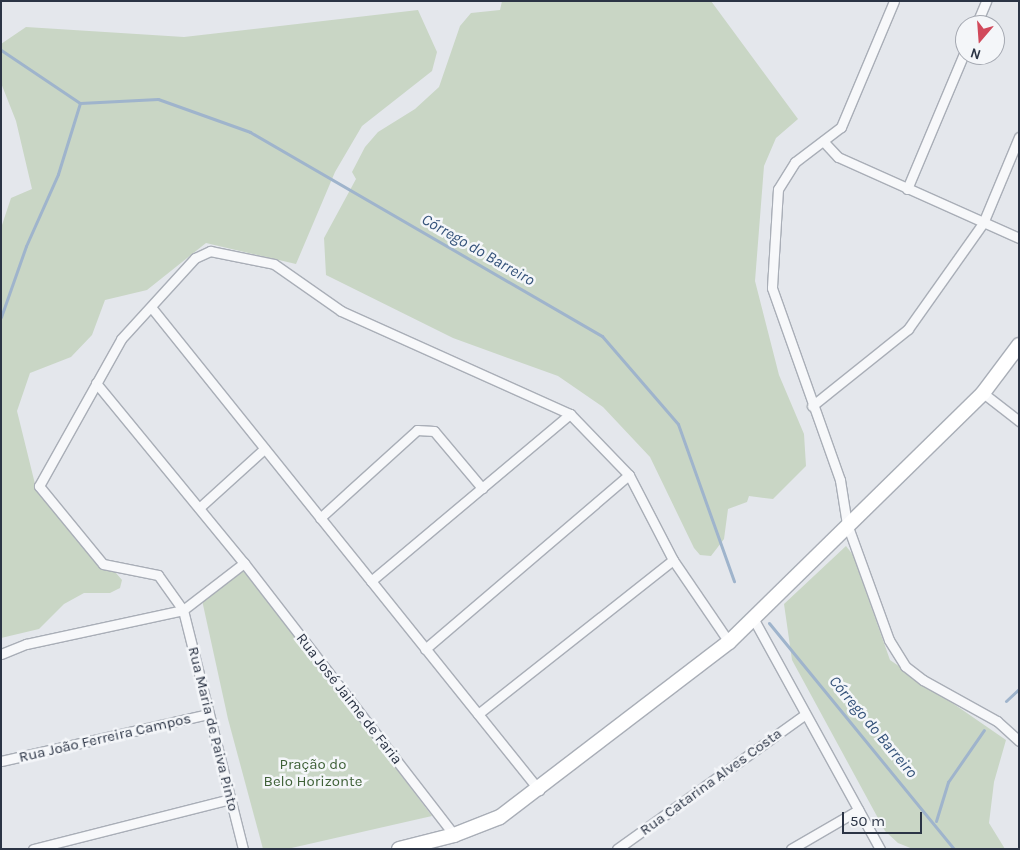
<!DOCTYPE html>
<meta charset="utf-8">
<style>
body{margin:0}
#map{position:relative;width:1020px;height:850px;overflow:hidden;background:#e4e7ec;font-family:Karla,sans-serif}
div>[style]{position:absolute}
.green>*{inset:0;background:#c9d6c5}
.stream>*{height:3px;margin:-1.5px;padding:0 1.5px;transform-origin:1.5px;border-radius:1.5px;background:#9fb4cc}
.roads{filter:drop-shadow(1px 0 #a9aeb7) drop-shadow(-1px 0 #a9aeb7) drop-shadow(0 1px #a9aeb7) drop-shadow(0 -1px #a9aeb7)}
.street>*{height:9px;margin:-4.5px;padding:0 4.5px;transform-origin:4.5px;border-radius:4.5px;background:#f7f8fa}
.secondary>*{height:14px;margin:-7px;padding:0 7px;transform-origin:7px;border-radius:7px;background:#fff}
span{translate:-50% -50%;white-space:nowrap;text-align:center;line-height:1.15;-webkit-text-stroke:5px #f4f6f9;paint-order:stroke}
.street-label{font-size:15px;color:#2b3445}
.park-label{font-size:15px;color:#3f6138}
.water-label{font-size:16px;color:#34527a;font-style:italic}
.frame{position:absolute;inset:0;border:2px solid #2b3445;pointer-events:none}
.north{position:absolute;left:955px;top:15px;width:50px;height:50px;box-sizing:border-box;background:#f4f6f9;border:1px solid #a4a8b1;border-radius:50%;rotate:198deg;font-size:14px;font-weight:700;line-height:20px;text-align:center;color:#2b3445}
.north::after{content:'';display:block;margin:auto;width:18px;height:22px;background:#d1495b;clip-path:polygon(50% 0,100% 100%,50% 72%,0 100%)}
.scale{position:absolute;left:842px;top:812px;width:80px;height:22px;box-sizing:border-box;border:2px solid #2b3445;border-top:0;padding-left:6px;font-size:15px;line-height:18px;white-space:nowrap;color:#2b3445;-webkit-text-stroke:4px #f4f6f9;paint-order:stroke}
</style>
<div id="map">
<div class="green">
<i style="clip-path:polygon(502px 1px,711px 1px,798px 119px,776px 138px,764px 166px,755px 281px,779px 375px,804px 434px,806px 466px,773px 499px,749px 496px,747px 502px,728px 509px,724px 539px,711px 556px,700px 555px,694px 548px,650px 457px,603px 407px,558px 376px,453px 338px,326px 275px,324px 238px,356px 179px,352px 172px,365px 147px,378px 132px,415px 109px,439px 87px,460px 26px,471px 13px,500px 10px)"></i>
<i style="clip-path:polygon(418px 10px,437px 52px,432px 71px,362px 126px,335px 172px,296px 264px,206px 243px,147px 290px,105px 300px,92px 335px,71px 357px,30px 373px,17px 411px,35px 484px,76px 540px,92px 545px,122px 580px,120px 588px,110px 593px,84px 593px,64px 604px,39px 629px,1px 638px,1px 228px,11px 198px,32px 189px,16px 121px,1px 83px,1px 44px,26px 27px,184px 37px)"></i>
<i style="clip-path:polygon(846px 546px,853px 555px,890px 660px,1006px 740px,994px 782px,989px 823px,1005px 849px,913px 849px,898px 843px,885px 831px,792px 660px,784px 604px)"></i>
<i style="clip-path:polygon(242px 569px,319px 666px,432px 816px,287px 849px,263px 849px,228px 719px,202px 600px)"></i>
</div>
<div class="stream">
<i style="left:1px;top:50px;width:95px;rotate:33.9deg"></i>
<i style="left:80px;top:103px;width:78px;rotate:-2.9deg"></i>
<i style="left:158px;top:99px;width:98px;rotate:19.7deg"></i>
<i style="left:250px;top:132px;width:407px;rotate:30.1deg"></i>
<i style="left:602px;top:336px;width:116px;rotate:49.2deg"></i>
<i style="left:678px;top:424px;width:167px;rotate:70.4deg"></i>
<i style="left:1px;top:317px;width:75px;rotate:-70.6deg"></i>
<i style="left:26px;top:246px;width:79px;rotate:-66deg"></i>
<i style="left:58px;top:174px;width:74px;rotate:-72.8deg"></i>
<i style="left:769px;top:623px;width:292px;rotate:50.7deg"></i>
<i style="left:1006px;top:701px;width:18px;rotate:-43deg"></i>
<i style="left:936px;top:821px;width:41px;rotate:-72.9deg"></i>
<i style="left:948px;top:782px;width:63px;rotate:-55.3deg"></i>
</div>
<div class="roads">
<div class="street">
<i style="left:894px;top:1px;width:137px;rotate:112.8deg"></i>
<i style="left:841px;top:127px;width:58px;rotate:142.7deg"></i>
<i style="left:795px;top:162px;width:32px;rotate:122deg"></i>
<i style="left:778px;top:189px;width:99px;rotate:93.5deg"></i>
<i style="left:772px;top:288px;width:204px;rotate:70.5deg"></i>
<i style="left:840px;top:480px;width:45px;rotate:81deg"></i>
<i style="left:847px;top:524px;width:123px;rotate:70.1deg"></i>
<i style="left:889px;top:640px;width:31px;rotate:58deg"></i>
<i style="left:905px;top:666px;width:23px;rotate:38deg"></i>
<i style="left:923px;top:680px;width:85px;rotate:29deg"></i>
<i style="left:997px;top:721px;width:30px;rotate:42deg"></i>
<i style="left:976px;top:25px;width:26px;rotate:-67deg"></i>
<i style="left:823px;top:141px;width:22px;rotate:47deg"></i>
<i style="left:838px;top:157px;width:198px;rotate:24.1deg"></i>
<i style="left:907px;top:189px;width:150px;rotate:-67.2deg"></i>
<i style="left:151px;top:307px;width:620px;rotate:51.22deg"></i>
<i style="left:96px;top:383px;width:233px;rotate:50.6deg"></i>
<i style="left:244px;top:563px;width:344px;rotate:52.3deg"></i>
<i style="left:983px;top:393px;width:46px;rotate:37.9deg"></i>
<i style="left:812px;top:406px;width:123px;rotate:-38.7deg"></i>
<i style="left:908px;top:329px;width:130px;rotate:-54.7deg"></i>
<i style="left:983px;top:223px;width:93px;rotate:-67.3deg"></i>
<i style="left:199px;top:508px;width:88px;rotate:-42.2deg"></i>
<i style="left:320px;top:518px;width:131px;rotate:-42.2deg"></i>
<i style="left:417px;top:430px;width:17px;rotate:3deg"></i>
<i style="left:434px;top:431px;width:75px;rotate:49.9deg"></i>
<i style="left:371px;top:581px;width:260px;rotate:-40deg"></i>
<i style="left:753px;top:618px;width:264px;rotate:61.2deg"></i>
<i style="left:425px;top:649px;width:268px;rotate:-40.5deg"></i>
<i style="left:1px;top:654px;width:27px;rotate:-22deg"></i>
<i style="left:26px;top:644px;width:161px;rotate:-12.2deg"></i>
<i style="left:183px;top:610px;width:77px;rotate:-37.6deg"></i>
<i style="left:478px;top:714px;width:248px;rotate:-38.3deg"></i>
<i style="left:1px;top:761px;width:212px;rotate:-12.8deg"></i>
<i style="left:33px;top:849px;width:203px;rotate:-14.2deg"></i>
<i style="left:243px;top:849px;width:246px;rotate:-104.1deg"></i>
<i style="left:183px;top:610px;width:43px;rotate:-125.5deg"></i>
<i style="left:158px;top:575px;width:56px;rotate:-168.7deg"></i>
<i style="left:103px;top:564px;width:101px;rotate:-129.4deg"></i>
<i style="left:39px;top:486px;width:168px;rotate:-60.8deg"></i>
<i style="left:121px;top:339px;width:110px;rotate:-47.6deg"></i>
<i style="left:195px;top:258px;width:17px;rotate:-25deg"></i>
<i style="left:210px;top:251px;width:65px;rotate:11.5deg"></i>
<i style="left:274px;top:264px;width:82px;rotate:35deg"></i>
<i style="left:341px;top:311px;width:251px;rotate:24.2deg"></i>
<i style="left:570px;top:414px;width:85px;rotate:46deg"></i>
<i style="left:629px;top:475px;width:96px;rotate:62.6deg"></i>
<i style="left:673px;top:560px;width:99px;rotate:55.7deg"></i>
<i style="left:617px;top:849px;width:230px;rotate:-35.6deg"></i>
<i style="left:791px;top:849px;width:78px;rotate:-30.2deg"></i>
</div>
<div class="secondary">
<i style="left:399px;top:849px;width:57px;rotate:-14.3deg"></i>
<i style="left:454px;top:835px;width:49px;rotate:-21.4deg"></i>
<i style="left:500px;top:817px;width:288px;rotate:-37.4deg"></i>
<i style="left:729px;top:642px;width:356px;rotate:-44.4deg"></i>
<i style="left:983px;top:393px;width:60px;rotate:-53.1deg"></i>
</div>
</div>
<div class="street-label">
<span style="left:349px;top:699px;rotate:52deg">Rua José Jaime de Faria</span>
<span style="left:213px;top:729px;rotate:76deg">Rua Maria de Paiva Pinto</span>
<span style="left:105px;top:738px;rotate:-13deg">Rua João Ferreira Campos</span>
<span style="left:711px;top:782px;rotate:-36deg">Rua Catarina Alves Costa</span>
</div>
<div class="park-label">
<span style="left:313px;top:773px">Pração do<br>Belo Horizonte</span>
</div>
<div class="water-label">
<span style="left:478px;top:250px;rotate:30deg">Córrego do Barreiro</span>
<span style="left:873px;top:727px;rotate:50deg">Córrego do Barreiro</span>
</div>
<div class="frame"></div>
<div class="north">N</div>
<div class="scale">50 m</div>
</div>
